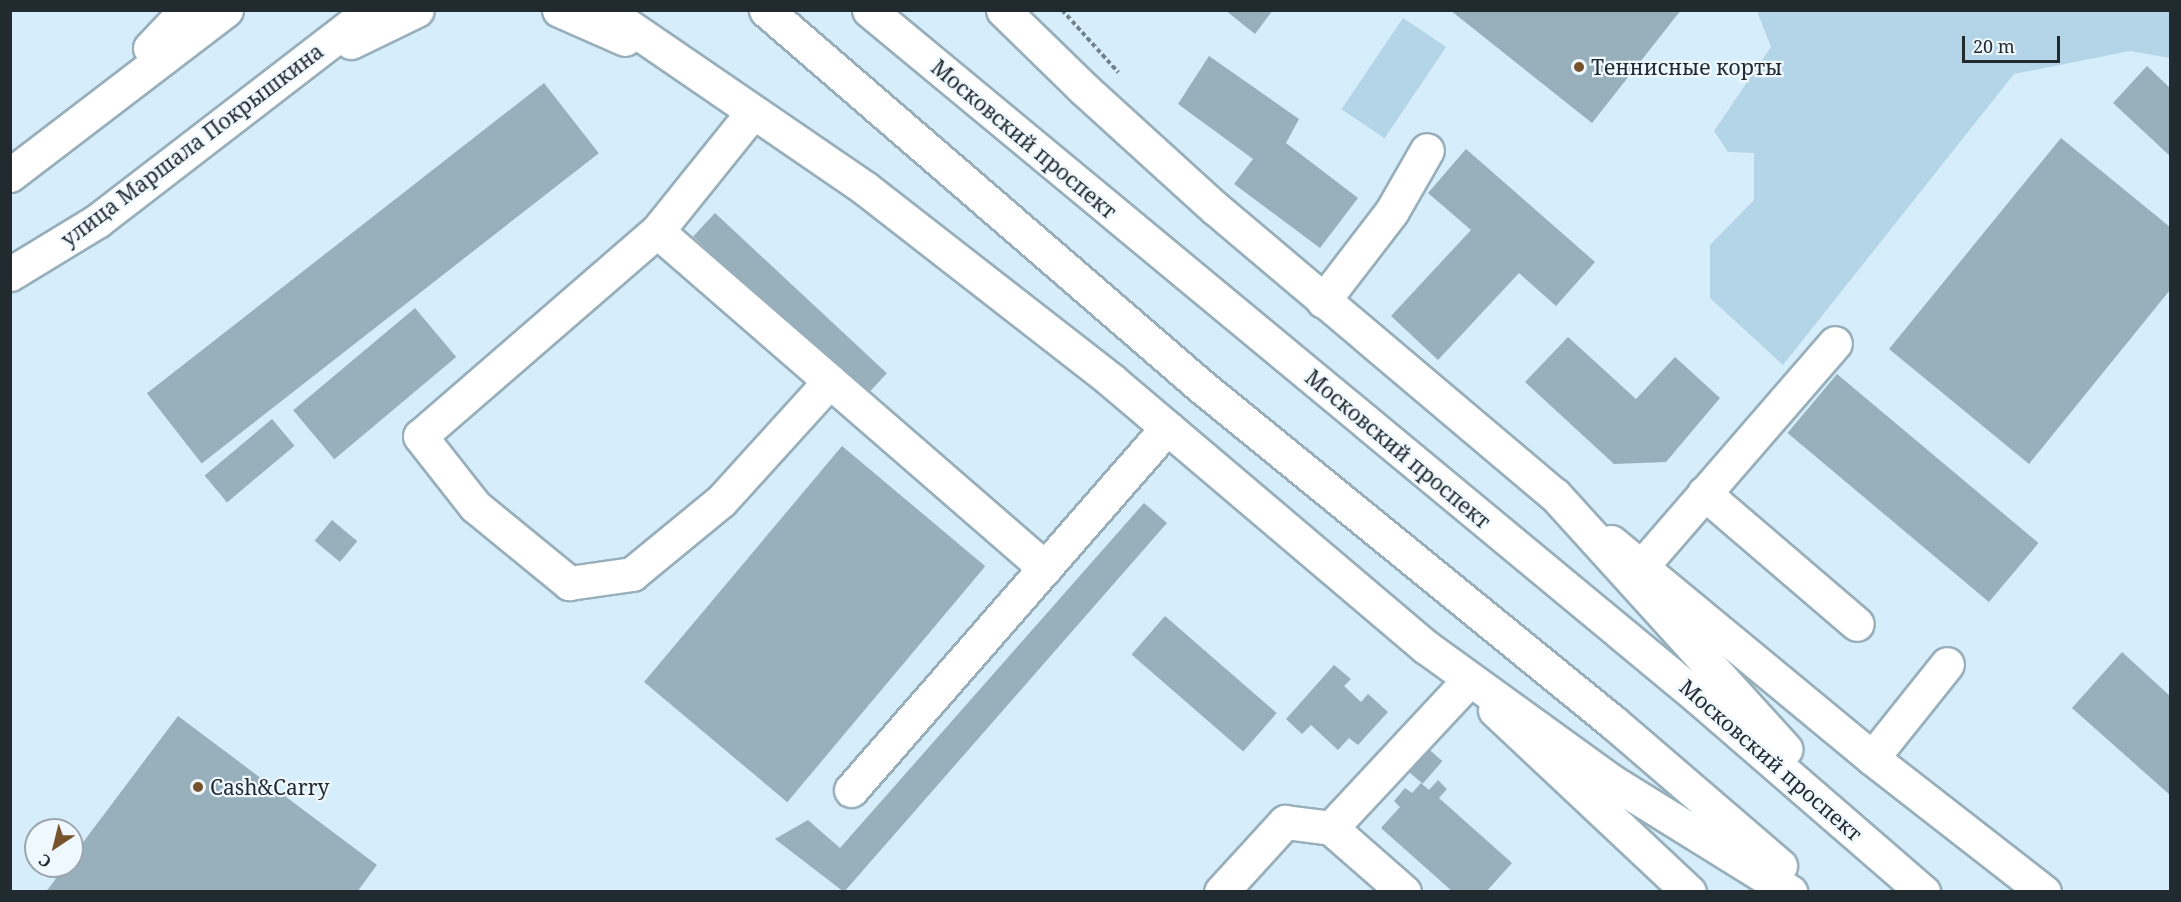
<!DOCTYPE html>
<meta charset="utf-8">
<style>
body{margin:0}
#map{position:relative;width:2181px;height:902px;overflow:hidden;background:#d6eefb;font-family:"Noto Serif",serif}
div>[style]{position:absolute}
.green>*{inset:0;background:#b3d5e7;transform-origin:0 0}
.building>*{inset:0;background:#98afbc;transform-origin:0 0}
.path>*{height:4px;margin-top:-2px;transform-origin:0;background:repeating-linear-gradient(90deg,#73838c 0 4.5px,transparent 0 7.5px)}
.roads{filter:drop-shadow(2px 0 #98afbb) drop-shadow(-2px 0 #98afbb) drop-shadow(0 2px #98afbb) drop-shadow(0 -2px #98afbb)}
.minor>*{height:33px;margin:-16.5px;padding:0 16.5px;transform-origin:16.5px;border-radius:16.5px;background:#fff}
.major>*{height:33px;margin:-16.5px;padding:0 16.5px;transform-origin:16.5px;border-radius:16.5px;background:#fff}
.dots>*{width:16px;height:16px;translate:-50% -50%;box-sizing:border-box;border:3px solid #eff8fe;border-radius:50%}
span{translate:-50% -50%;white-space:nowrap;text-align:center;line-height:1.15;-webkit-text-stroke:4.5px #eff8fe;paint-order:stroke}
.poi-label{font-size:21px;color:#212a2f}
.left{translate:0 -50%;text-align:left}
.street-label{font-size:21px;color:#212a2f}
.frame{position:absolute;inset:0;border:12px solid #212a2f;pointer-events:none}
.north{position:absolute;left:24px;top:818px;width:60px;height:60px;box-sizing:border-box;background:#eff8fe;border:2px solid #9da6ab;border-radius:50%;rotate:215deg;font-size:16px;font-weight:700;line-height:24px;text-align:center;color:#212a2f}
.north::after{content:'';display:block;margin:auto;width:21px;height:27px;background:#77532d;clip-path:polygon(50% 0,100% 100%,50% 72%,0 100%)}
.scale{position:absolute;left:1962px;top:36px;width:98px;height:27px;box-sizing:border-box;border:3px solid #212a2f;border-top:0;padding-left:8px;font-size:18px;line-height:21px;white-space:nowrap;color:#212a2f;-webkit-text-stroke:4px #eff8fe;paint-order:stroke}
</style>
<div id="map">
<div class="green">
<i style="clip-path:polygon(1757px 11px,2170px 11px,2170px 58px,2130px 51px,2014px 74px,1783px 365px,1710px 298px,1710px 245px,1754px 200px,1754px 153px,1728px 152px,1714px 131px,1771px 47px)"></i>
<i style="left:1403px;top:18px;width:52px;height:110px;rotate:34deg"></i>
</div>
<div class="building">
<i style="clip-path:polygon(1225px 10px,1273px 10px,1255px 34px)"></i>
<i style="clip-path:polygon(1450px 10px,1681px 10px,1592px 123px)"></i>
<i style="clip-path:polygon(1209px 56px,1299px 119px,1286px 143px,1358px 198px,1320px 248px,1234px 184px,1253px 159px,1178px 104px)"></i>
<i style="clip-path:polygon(2147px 66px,2170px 88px,2170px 156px,2113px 103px)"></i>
<i style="left:544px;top:83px;width:89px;height:504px;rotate:52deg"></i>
<i style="clip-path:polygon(2061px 138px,2170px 227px,2170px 290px,2029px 464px,1889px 349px)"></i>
<i style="clip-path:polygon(1466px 149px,1595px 262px,1556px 306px,1519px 273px,1438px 360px,1391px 316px,1471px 230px,1428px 193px)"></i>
<i style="left:715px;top:213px;width:235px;height:32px;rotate:43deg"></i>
<i style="left:415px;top:308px;width:64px;height:159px;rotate:50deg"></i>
<i style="clip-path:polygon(1568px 337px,1636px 399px,1675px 357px,1720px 398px,1666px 462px,1614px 464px,1525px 382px)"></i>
<i style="left:1837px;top:374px;width:263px;height:77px;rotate:40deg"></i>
<i style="left:272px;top:419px;width:35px;height:88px;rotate:50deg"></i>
<i style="left:842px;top:446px;width:187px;height:308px;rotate:40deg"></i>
<i style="clip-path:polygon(1144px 503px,1167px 523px,844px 892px,775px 839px,808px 820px,840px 848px)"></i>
<i style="left:332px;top:520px;width:33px;height:27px;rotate:40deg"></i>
<i style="left:1165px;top:616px;width:148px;height:51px;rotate:41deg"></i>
<i style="clip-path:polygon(2122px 652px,2170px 696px,2170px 795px,2072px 708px)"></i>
<i style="clip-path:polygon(1334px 665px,1351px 679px,1344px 686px,1361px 702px,1368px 694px,1388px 712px,1358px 745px,1349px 738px,1338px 750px,1311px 725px,1302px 734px,1286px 719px)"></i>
<i style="clip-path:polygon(178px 716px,377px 865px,357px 892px,46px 892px,65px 866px,72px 866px,72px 857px)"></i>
<i style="left:1425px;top:746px;width:23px;height:30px;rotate:41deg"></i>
<i style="clip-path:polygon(1438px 780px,1447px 789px,1439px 798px,1512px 863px,1486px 892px,1453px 892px,1381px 828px,1400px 807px,1394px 801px,1405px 788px,1412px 793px,1421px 783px,1429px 790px)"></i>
</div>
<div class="path">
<i style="left:1062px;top:10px;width:84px;rotate:47.9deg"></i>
</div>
<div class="roads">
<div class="minor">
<i style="left:752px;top:113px;width:151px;rotate:128.8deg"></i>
<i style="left:657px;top:231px;width:313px;rotate:139.1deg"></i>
<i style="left:420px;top:436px;width:89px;rotate:51.8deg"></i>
<i style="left:475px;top:506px;width:122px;rotate:39.3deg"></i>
<i style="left:569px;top:583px;width:64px;rotate:-8.1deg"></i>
<i style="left:632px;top:574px;width:115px;rotate:-39.4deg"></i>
<i style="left:721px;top:501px;width:162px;rotate:-47.8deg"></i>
<i style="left:657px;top:231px;width:514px;rotate:40.98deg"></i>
<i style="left:1323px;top:301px;width:113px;rotate:-52.5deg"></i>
<i style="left:1392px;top:211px;width:70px;rotate:-60.2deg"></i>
<i style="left:1704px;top:493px;width:201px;rotate:40.6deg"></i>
<i style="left:1611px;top:542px;width:339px;rotate:39.6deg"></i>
<i style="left:1872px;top:758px;width:218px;rotate:37.9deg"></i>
<i style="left:1641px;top:567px;width:296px;rotate:-49.1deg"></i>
<i style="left:1495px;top:710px;width:266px;rotate:43.2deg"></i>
<i style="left:1872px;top:758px;width:120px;rotate:-51.4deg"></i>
<i style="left:851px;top:790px;width:481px;rotate:-48.9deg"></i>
<i style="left:1331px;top:828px;width:97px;rotate:41.2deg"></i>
<i style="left:1221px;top:892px;width:95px;rotate:-47.6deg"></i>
<i style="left:1285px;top:822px;width:46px;rotate:7.4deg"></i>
<i style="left:1331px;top:828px;width:198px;rotate:-47deg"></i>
</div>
<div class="major">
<i style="left:559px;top:10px;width:72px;rotate:23.7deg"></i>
<i style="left:605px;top:10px;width:316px;rotate:34.4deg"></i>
<i style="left:866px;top:189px;width:311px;rotate:37.9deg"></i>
<i style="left:1111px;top:380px;width:413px;rotate:40.3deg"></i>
<i style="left:1426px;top:647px;width:228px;rotate:35.9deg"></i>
<i style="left:1611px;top:781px;width:211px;rotate:31.8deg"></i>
<i style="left:766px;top:10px;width:576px;rotate:40.85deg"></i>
<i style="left:1202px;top:387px;width:532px;rotate:39.2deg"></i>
<i style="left:1614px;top:723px;width:219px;rotate:40.7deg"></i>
<i style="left:869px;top:10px;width:1077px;rotate:39.65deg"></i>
<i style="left:1698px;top:697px;width:298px;rotate:40.9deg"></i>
<i style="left:1003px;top:10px;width:113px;rotate:44.3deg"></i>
<i style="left:1084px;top:89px;width:177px;rotate:42.3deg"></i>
<i style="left:1215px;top:208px;width:445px;rotate:40.2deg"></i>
<i style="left:1555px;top:495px;width:343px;rotate:47.8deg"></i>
<i style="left:351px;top:42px;width:73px;rotate:-25.9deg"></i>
<i style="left:150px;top:48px;width:52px;rotate:-46.5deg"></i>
<i style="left:10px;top:175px;width:272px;rotate:-37.4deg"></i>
<i style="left:10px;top:274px;width:102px;rotate:-31.3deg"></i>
<i style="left:97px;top:221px;width:346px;rotate:-37.6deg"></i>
</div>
</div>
<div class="dots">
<i style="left:1579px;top:67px;background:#77532d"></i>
<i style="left:198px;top:787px;background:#77532d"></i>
</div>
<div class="poi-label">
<span class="left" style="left:1591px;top:67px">Теннисные корты</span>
<span class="left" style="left:210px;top:787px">Cash&amp;Carry</span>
</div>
<div class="street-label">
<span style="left:1024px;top:139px;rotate:40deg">Московский проспект</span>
<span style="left:192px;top:145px;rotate:-37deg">улица Маршала Покрышкина</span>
<span style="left:1398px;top:449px;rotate:40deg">Московский проспект</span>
<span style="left:1771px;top:760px;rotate:41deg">Московский проспект</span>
</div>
<div class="frame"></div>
<div class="north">С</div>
<div class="scale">20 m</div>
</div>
